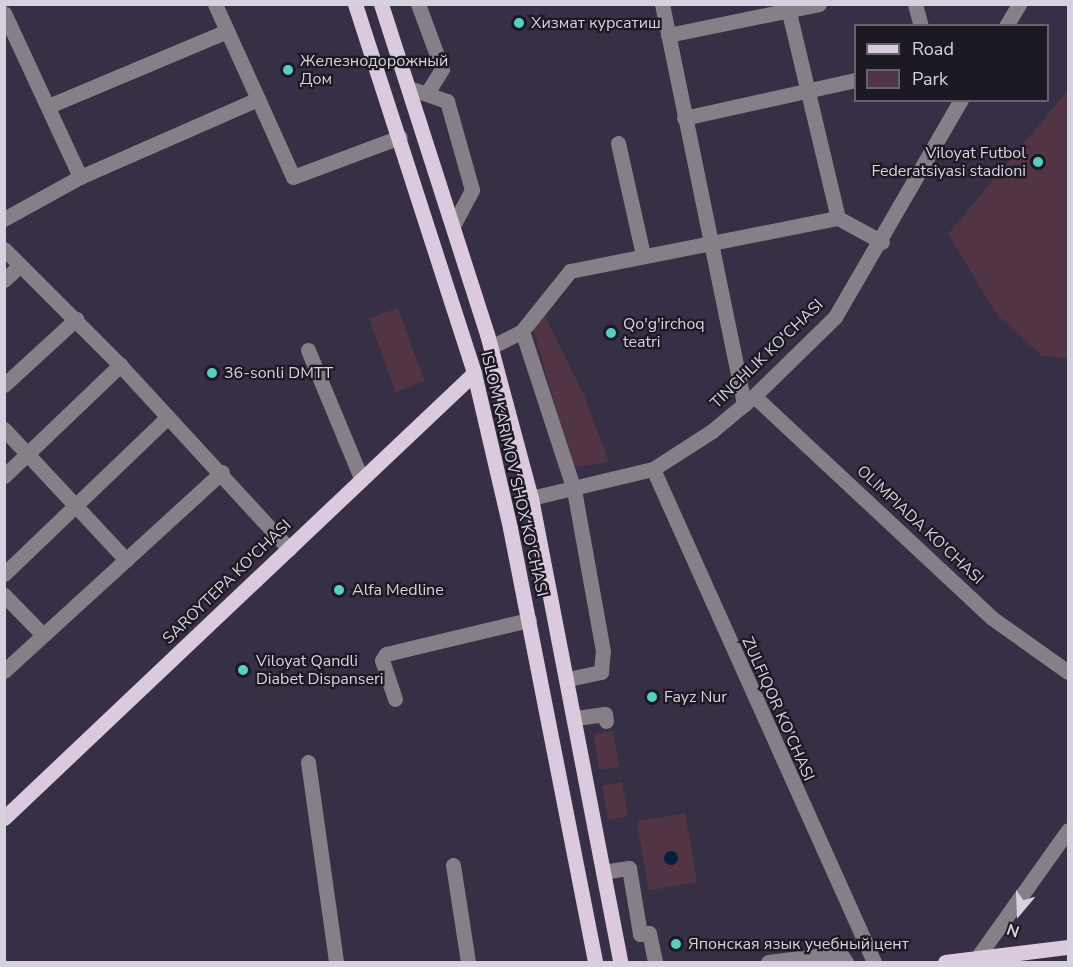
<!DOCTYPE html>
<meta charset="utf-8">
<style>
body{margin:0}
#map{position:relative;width:1073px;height:967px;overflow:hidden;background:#362f45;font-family:"Nunito Sans",sans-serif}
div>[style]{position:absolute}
.green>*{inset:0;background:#513545;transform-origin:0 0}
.water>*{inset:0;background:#051f3f}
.round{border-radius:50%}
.minor>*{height:15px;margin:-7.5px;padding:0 7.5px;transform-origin:7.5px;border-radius:7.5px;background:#877f88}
.major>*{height:15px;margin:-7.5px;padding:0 7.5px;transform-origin:7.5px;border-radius:7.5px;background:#dbc9dd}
.dots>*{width:16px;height:16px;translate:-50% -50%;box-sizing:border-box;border:3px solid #1c1923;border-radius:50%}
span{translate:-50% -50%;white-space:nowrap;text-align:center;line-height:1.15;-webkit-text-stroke:4.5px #1c1923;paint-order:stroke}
.poi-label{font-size:16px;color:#d6d1df}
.left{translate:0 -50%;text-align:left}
.right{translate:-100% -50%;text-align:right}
.street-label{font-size:16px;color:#d6d1df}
.frame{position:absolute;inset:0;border:6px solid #d6d1df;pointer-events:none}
.legend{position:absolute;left:854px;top:24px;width:195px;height:78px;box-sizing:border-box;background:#1c1923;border:2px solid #66636e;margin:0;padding:8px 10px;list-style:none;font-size:18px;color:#d6d1df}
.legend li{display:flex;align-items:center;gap:12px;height:30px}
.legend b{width:30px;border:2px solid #66636e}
.north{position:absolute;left:989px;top:883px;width:60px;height:60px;-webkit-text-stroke:4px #1c1923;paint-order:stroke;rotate:199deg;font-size:16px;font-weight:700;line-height:24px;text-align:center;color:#d6d1df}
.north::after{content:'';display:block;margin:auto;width:21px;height:27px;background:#d6d1df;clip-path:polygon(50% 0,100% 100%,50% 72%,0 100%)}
</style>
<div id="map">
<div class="green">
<i style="clip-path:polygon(1068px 90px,1068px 358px,1042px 356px,997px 315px,948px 234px)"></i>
<i style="left:398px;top:308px;width:78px;height:31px;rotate:70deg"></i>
<i style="clip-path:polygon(545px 316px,584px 395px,609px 462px,573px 467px,533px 329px)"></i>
<i style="left:613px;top:731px;width:36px;height:20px;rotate:80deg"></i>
<i style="left:622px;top:782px;width:35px;height:20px;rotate:80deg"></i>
<i style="left:685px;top:813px;width:70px;height:49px;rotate:80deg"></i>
</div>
<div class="water">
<i class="round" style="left:664px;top:851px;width:14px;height:14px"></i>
</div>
<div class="minor">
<i style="left:418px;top:4px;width:69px;rotate:69.7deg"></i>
<i style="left:442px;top:69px;width:28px;rotate:122deg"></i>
<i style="left:662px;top:4px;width:409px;rotate:78.4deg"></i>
<i style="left:787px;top:4px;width:220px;rotate:76.6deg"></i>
<i style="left:838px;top:218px;width:50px;rotate:28.6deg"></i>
<i style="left:915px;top:4px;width:23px;rotate:75deg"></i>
<i style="left:4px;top:13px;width:181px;rotate:65.1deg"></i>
<i style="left:80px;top:177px;width:87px;rotate:151.1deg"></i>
<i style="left:1006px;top:26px;width:26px;rotate:-59deg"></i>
<i style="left:668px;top:35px;width:154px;rotate:-11.6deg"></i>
<i style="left:412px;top:89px;width:37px;rotate:19deg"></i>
<i style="left:447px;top:101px;width:92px;rotate:74.3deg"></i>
<i style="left:472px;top:190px;width:38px;rotate:118deg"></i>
<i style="left:258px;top:99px;width:85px;rotate:65.8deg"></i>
<i style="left:293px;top:177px;width:114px;rotate:-20.5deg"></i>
<i style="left:51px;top:105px;width:191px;rotate:-22.8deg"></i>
<i style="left:684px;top:118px;width:176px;rotate:-12.5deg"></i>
<i style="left:618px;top:143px;width:115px;rotate:77.4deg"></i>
<i style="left:80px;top:177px;width:194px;rotate:-23.7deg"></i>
<i style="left:258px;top:99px;width:104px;rotate:-114.4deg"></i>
<i style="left:4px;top:249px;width:164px;rotate:45deg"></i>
<i style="left:120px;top:365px;width:250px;rotate:47.4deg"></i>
<i style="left:4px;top:280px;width:22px;rotate:-43deg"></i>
<i style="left:491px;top:347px;width:35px;rotate:-27deg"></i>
<i style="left:308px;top:350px;width:139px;rotate:67.5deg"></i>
<i style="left:4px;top:385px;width:98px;rotate:-42.5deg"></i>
<i style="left:754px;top:396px;width:325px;rotate:43deg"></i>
<i style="left:992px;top:618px;width:93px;rotate:35.4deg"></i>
<i style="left:4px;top:429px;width:179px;rotate:47deg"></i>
<i style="left:653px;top:469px;width:540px;rotate:65.85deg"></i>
<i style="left:4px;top:476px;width:161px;rotate:-43.7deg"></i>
<i style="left:531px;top:498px;width:125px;rotate:-13.4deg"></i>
<i style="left:653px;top:469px;width:70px;rotate:-32.8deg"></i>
<i style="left:712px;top:431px;width:55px;rotate:-39.8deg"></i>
<i style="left:754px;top:396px;width:113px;rotate:-44.3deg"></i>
<i style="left:835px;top:317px;width:251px;rotate:-59.9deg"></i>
<i style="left:4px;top:574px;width:227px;rotate:-43.8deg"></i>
<i style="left:4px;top:595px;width:56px;rotate:45.7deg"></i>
<i style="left:4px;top:671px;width:295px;rotate:-42.4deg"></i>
<i style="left:568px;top:679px;width:34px;rotate:-12deg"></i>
<i style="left:601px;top:672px;width:21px;rotate:-85deg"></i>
<i style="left:603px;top:651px;width:164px;rotate:-100.2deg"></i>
<i style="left:574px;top:490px;width:167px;rotate:-108.1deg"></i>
<i style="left:522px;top:331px;width:77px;rotate:-51.3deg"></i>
<i style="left:570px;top:271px;width:273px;rotate:-11.2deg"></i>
<i style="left:395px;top:699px;width:41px;rotate:-108.4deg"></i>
<i style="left:382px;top:660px;width:7px;rotate:-56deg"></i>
<i style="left:386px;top:654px;width:147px;rotate:-13.4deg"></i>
<i style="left:576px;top:718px;width:29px;rotate:-8deg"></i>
<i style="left:605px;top:714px;width:7px;rotate:82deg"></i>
<i style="left:308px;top:762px;width:202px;rotate:82deg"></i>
<i style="left:453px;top:865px;width:98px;rotate:81.2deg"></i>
<i style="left:603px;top:872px;width:26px;rotate:-9deg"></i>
<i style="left:629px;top:868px;width:67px;rotate:80.5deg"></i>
<i style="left:640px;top:934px;width:9px;rotate:-6deg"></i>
<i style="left:649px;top:933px;width:30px;rotate:78deg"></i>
<i style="left:768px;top:962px;width:73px;rotate:-7.1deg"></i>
<i style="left:840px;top:953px;width:11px;rotate:56deg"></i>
<i style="left:974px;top:962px;width:162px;rotate:-54.5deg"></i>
</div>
<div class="major">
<i style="left:355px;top:4px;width:388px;rotate:72.1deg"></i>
<i style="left:474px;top:373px;width:159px;rotate:76.9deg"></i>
<i style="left:510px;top:528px;width:442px;rotate:78.9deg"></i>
<i style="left:381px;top:4px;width:347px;rotate:72.2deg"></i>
<i style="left:487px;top:334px;width:170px;rotate:75deg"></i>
<i style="left:531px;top:498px;width:472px;rotate:79.1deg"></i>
<i style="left:4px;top:818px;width:647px;rotate:-43.43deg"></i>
<i style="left:945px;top:962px;width:124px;rotate:-7deg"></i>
</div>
<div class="dots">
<i style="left:519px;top:23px;background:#56cec4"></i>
<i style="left:288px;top:70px;background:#56cec4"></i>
<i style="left:1038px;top:162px;background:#56cec4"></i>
<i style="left:611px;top:333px;background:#56cec4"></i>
<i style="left:212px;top:373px;background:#56cec4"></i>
<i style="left:339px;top:590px;background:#56cec4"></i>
<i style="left:243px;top:670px;background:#56cec4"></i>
<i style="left:652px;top:697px;background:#56cec4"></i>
<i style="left:676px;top:944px;background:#56cec4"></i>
</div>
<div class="poi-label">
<span class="left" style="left:531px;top:23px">Хизмат курсатиш</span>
<span class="left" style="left:300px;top:70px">Железнодорожный<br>Дом</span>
<span class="right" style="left:1026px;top:162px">Viloyat Futbol<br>Federatsiyasi stadioni</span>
<span class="left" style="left:623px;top:333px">Qo'g'irchoq<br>teatri</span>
<span class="left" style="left:224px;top:373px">36-sonli DMTT</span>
<span class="left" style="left:352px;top:590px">Alfa Medline</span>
<span class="left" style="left:256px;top:670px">Viloyat Qandli<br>Diabet Dispanseri</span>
<span class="left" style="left:664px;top:697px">Fayz Nur</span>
<span class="left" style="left:688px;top:944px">Японская язык учебный цент</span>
</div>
<div class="street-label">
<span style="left:767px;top:354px;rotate:-44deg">TINCHLIK KO'CHASI</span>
<span style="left:514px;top:474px;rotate:77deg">ISLOM KARIMOV SHOX KO'CHASI</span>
<span style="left:920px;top:525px;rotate:43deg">OLIMPIADA KO'CHASI</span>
<span style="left:227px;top:582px;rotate:-44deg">SAROYTEPA KO'CHASI</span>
<span style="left:778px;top:709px;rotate:66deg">ZULFIQOR KO'CHASI</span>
</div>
<div class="frame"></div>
<ul class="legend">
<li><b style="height:8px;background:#dbc9dd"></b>Road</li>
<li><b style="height:16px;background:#513545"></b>Park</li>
</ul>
<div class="north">N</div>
</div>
